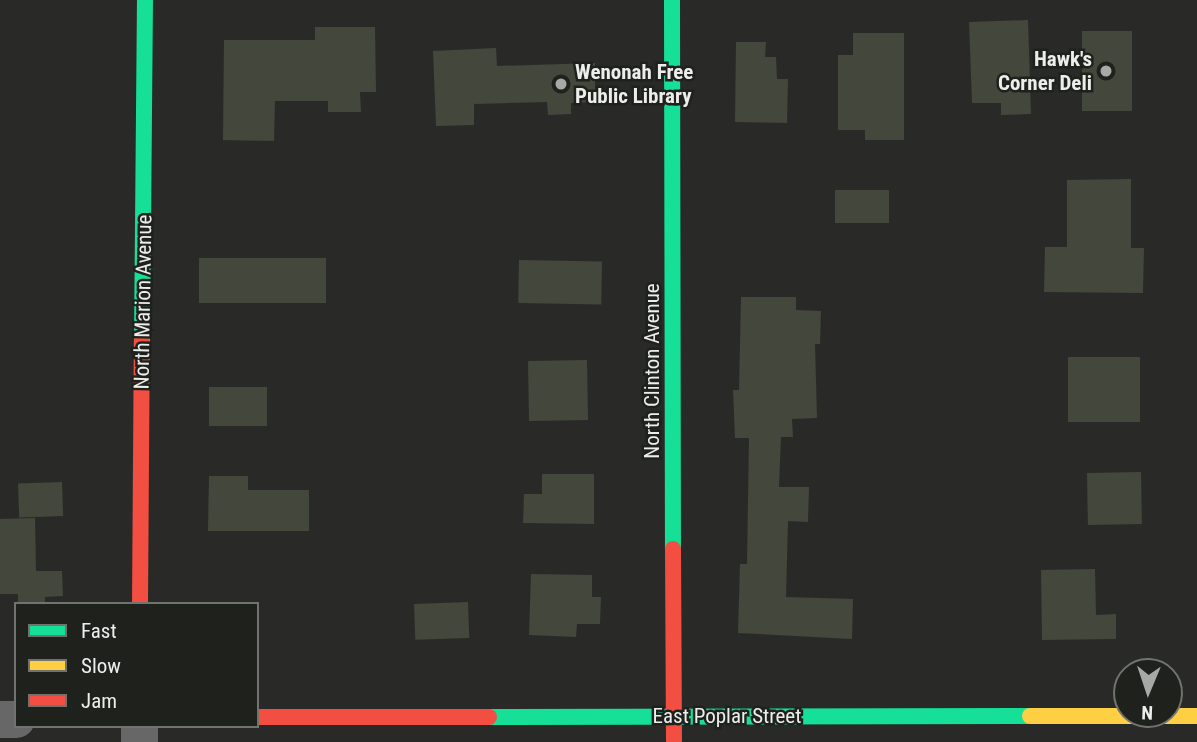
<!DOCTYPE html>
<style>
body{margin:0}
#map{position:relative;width:1197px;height:742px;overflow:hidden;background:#292a27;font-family:"Roboto Condensed",sans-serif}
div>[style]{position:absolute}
.building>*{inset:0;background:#44473c;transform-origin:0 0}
.street>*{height:37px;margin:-18.5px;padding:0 18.5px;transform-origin:18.5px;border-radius:18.5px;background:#676767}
.fast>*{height:16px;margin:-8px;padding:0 8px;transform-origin:8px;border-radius:8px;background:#16e098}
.slow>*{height:16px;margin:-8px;padding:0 8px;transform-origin:8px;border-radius:8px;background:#ffcf43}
.jam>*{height:16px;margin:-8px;padding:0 8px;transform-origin:8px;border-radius:8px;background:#f24e42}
.dots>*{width:19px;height:19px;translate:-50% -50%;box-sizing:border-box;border:4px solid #1f211d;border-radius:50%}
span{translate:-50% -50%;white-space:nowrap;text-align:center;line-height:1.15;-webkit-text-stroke:5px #1f211d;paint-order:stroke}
.poi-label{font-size:21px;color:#edeeeb;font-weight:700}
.right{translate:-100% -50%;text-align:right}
.left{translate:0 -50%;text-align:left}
.street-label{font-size:21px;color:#edeeeb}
.legend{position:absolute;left:14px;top:602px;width:245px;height:126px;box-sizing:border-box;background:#1f211d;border:2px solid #71736f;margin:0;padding:9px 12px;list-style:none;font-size:21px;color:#edeeeb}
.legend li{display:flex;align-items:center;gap:14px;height:35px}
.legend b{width:35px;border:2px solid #71736f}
.north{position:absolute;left:1113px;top:658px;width:70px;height:70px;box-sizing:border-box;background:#1f211d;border:2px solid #71736f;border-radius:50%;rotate:182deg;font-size:19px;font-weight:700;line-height:28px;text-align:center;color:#edeeeb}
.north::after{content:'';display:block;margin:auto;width:24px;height:32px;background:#a8a9a6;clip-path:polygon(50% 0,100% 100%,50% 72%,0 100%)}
</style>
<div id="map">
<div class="building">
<i style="clip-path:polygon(1028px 20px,1031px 114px,1001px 115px,1001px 103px,972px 103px,969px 22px)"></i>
<i style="clip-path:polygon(315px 27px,375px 27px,376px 92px,360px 92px,361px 112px,328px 112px,328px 101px,275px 101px,274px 141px,223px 140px,224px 40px,315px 40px)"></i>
<i style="left:1082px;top:31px;width:50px;height:80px"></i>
<i style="clip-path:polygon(853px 33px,904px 33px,904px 140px,865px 140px,865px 130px,838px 130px,838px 55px,853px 55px)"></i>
<i style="clip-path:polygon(736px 42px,766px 42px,765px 57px,776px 57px,777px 79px,788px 79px,787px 123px,735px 122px)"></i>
<i style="clip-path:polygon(496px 48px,497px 66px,595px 63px,595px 102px,571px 103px,571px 114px,548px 115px,547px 102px,474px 104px,474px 125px,436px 126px,433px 51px)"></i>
<i style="clip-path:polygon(1131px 179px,1131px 248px,1144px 248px,1143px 293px,1044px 292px,1045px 247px,1067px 247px,1067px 180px)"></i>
<i style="left:889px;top:190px;width:33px;height:54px;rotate:90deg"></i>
<i style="left:199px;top:258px;width:127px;height:45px"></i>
<i style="left:519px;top:260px;width:83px;height:43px;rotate:1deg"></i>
<i style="clip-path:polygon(741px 297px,796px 297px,796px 310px,821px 311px,820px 344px,815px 344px,817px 418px,792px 419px,793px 437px,781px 437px,779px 487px,809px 487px,808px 522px,788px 521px,786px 597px,853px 599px,852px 639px,738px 633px,740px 564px,747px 564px,749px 438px,735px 438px,733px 390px,739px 390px)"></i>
<i style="left:1068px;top:357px;width:72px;height:65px"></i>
<i style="left:587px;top:360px;width:60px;height:59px;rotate:89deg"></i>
<i style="left:209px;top:387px;width:58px;height:39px"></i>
<i style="left:1141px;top:472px;width:52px;height:54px;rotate:89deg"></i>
<i style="clip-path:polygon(542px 474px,594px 474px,594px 524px,523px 523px,524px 494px,542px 494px)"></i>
<i style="clip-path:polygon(209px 476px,248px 476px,248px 490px,309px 490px,309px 531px,208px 531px)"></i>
<i style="left:62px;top:482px;width:34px;height:44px;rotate:88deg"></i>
<i style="clip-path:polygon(35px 518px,36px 571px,62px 571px,63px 596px,45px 597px,45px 604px,18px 604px,18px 594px,0 594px,0 519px)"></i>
<i style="clip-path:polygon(1095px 569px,1096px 615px,1116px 614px,1116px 639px,1042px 640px,1041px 570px)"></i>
<i style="clip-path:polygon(531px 574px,592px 575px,592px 597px,601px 597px,600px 624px,577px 624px,576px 637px,529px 635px)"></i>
<i style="left:468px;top:602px;width:36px;height:54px;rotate:88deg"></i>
</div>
<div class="street">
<i style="left:0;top:719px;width:16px"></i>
<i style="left:139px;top:726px;width:16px;rotate:90deg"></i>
</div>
<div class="fast">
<i style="left:672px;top:0;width:549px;rotate:89.9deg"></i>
<i style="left:142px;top:341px;width:341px;rotate:-89.5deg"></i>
<i style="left:489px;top:717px;width:541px;rotate:-0.11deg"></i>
</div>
<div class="slow">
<i style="left:1030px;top:716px;width:167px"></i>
</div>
<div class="jam">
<i style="left:673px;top:549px;width:191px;rotate:89.7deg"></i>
<i style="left:140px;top:604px;width:263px;rotate:-89.6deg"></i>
<i style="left:257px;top:717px;width:232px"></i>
</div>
<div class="dots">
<i style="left:1106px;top:71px;background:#a8a9a6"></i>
<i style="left:561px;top:84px;background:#a8a9a6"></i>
</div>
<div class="poi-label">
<span class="right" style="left:1092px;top:71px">Hawk's<br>Corner Deli</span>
<span class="left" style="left:575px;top:84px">Wenonah Free<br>Public Library</span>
</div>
<div class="street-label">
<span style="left:143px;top:302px;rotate:-89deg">North Marion Avenue</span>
<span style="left:652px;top:371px;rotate:-90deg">North Clinton Avenue</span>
<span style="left:727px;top:716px">East Poplar Street</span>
</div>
<ul class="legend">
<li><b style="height:9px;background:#16e098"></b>Fast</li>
<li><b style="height:9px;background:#ffcf43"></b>Slow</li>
<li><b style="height:9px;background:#f24e42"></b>Jam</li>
</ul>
<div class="north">N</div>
</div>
